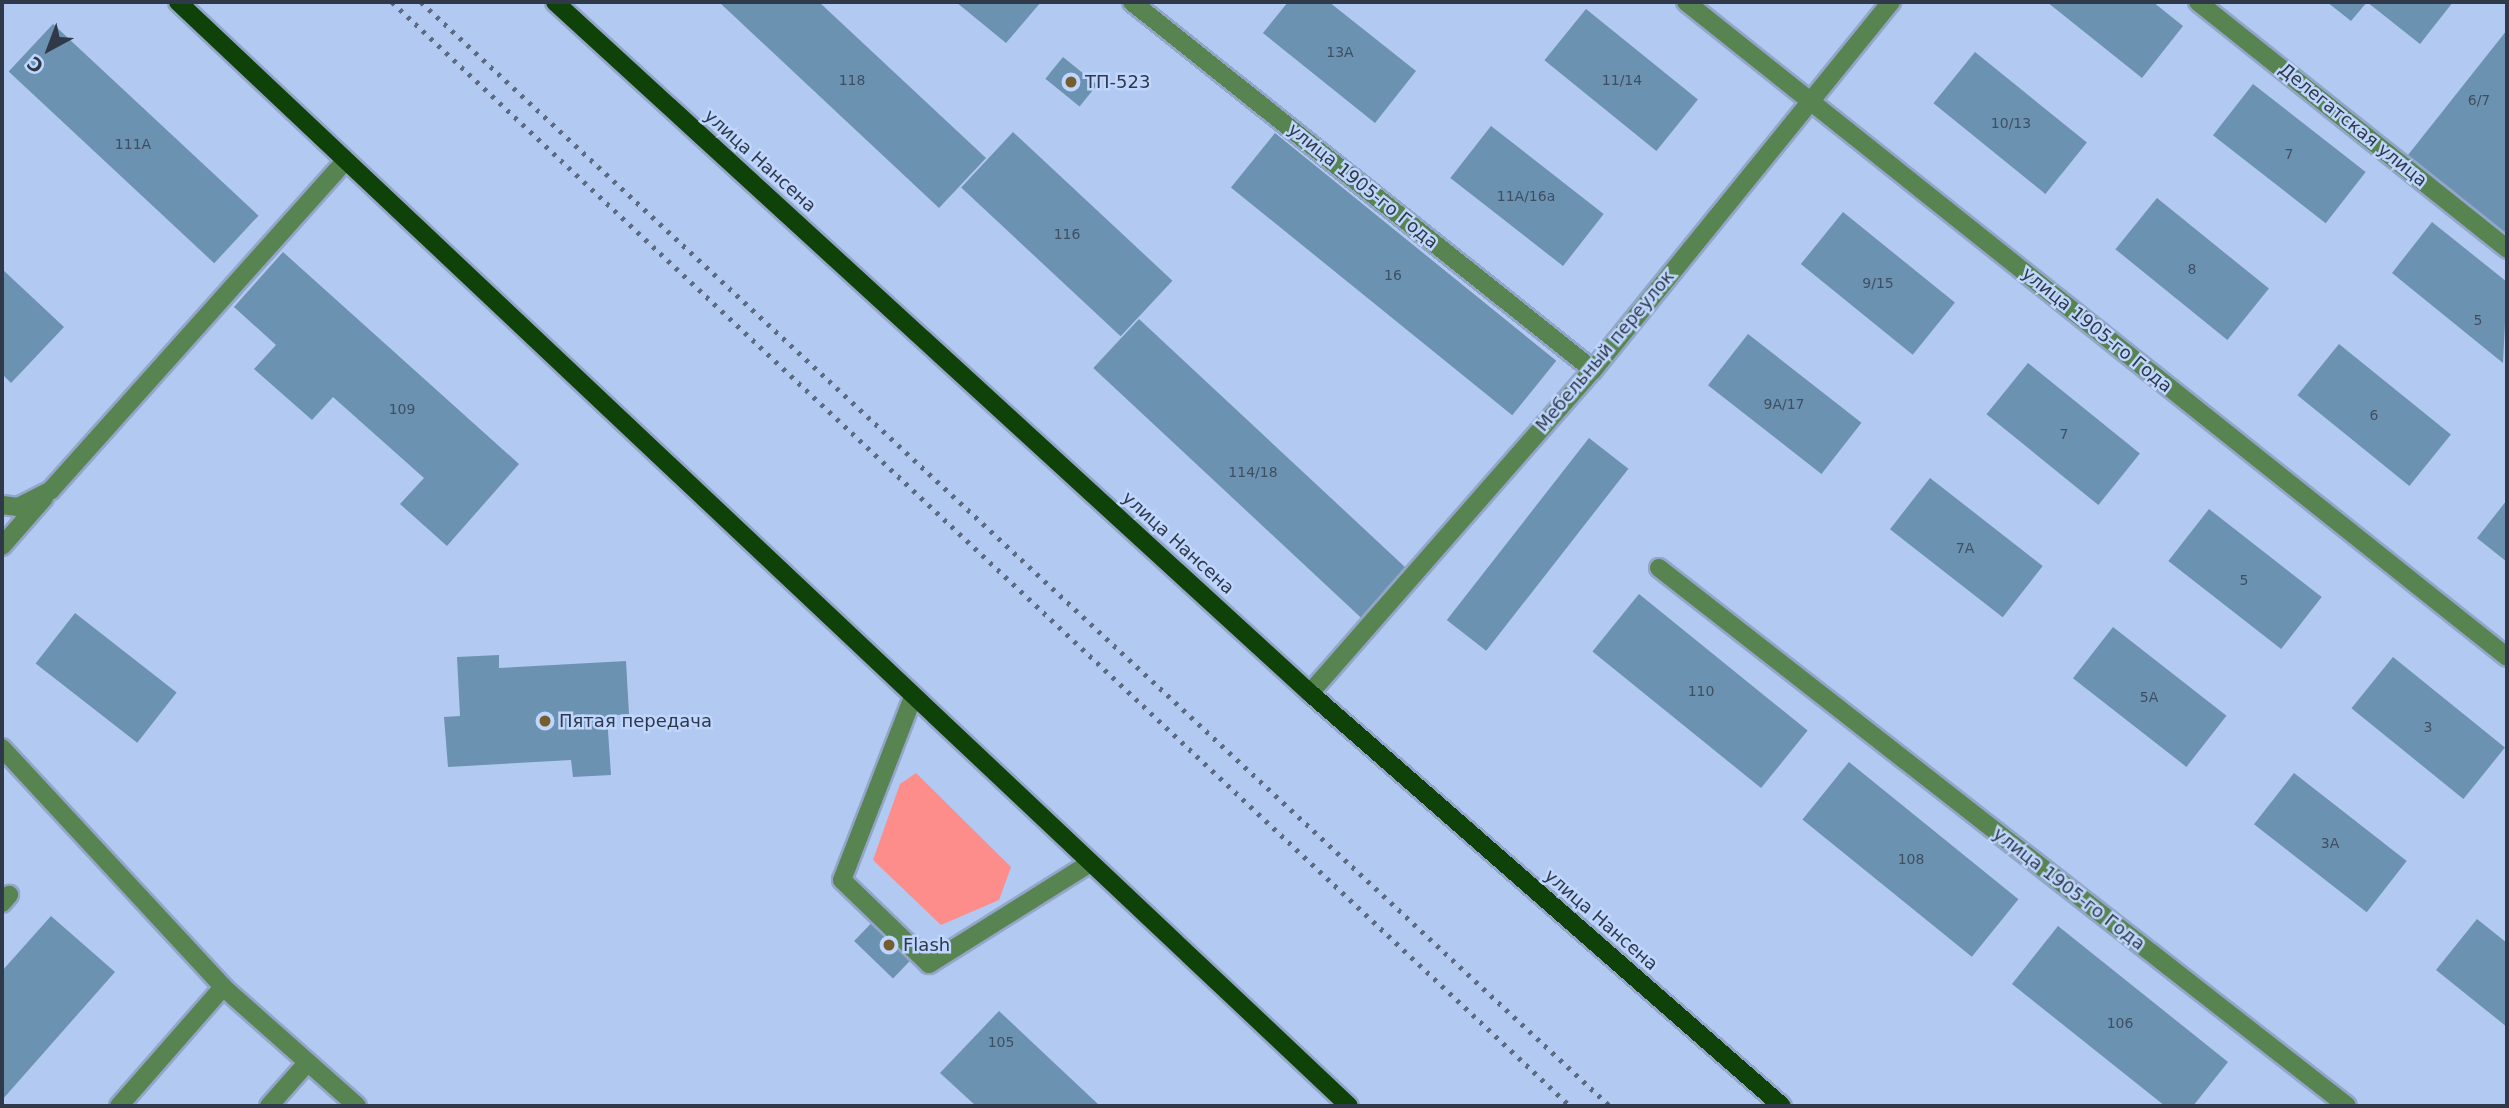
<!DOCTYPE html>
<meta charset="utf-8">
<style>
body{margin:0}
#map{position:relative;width:2509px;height:1108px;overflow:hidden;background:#b2c9f1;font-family:"DejaVu Sans",sans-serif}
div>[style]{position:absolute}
.green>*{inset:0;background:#fc8d8b}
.building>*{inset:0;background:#6b92b0;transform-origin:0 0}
.roads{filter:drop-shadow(2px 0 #93a6c9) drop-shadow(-2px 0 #93a6c9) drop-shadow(0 2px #93a6c9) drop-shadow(0 -2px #93a6c9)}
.minor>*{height:18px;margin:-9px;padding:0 9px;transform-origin:9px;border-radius:9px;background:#588452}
.major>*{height:18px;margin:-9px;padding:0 9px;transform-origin:9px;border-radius:9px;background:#0f4209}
.rail>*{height:5px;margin-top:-2.5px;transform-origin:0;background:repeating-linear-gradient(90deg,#5c6a82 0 3.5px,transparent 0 10.5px)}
.dots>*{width:19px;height:19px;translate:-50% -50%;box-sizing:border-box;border:4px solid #bfd6fe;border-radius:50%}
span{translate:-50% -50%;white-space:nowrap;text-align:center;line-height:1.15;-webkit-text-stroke:5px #bfd6fe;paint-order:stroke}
.number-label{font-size:14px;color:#3f4f63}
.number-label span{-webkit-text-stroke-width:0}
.poi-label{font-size:18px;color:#303949}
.left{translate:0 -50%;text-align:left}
.street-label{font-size:18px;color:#303949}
.frame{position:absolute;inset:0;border:4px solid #303949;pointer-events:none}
.north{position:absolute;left:14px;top:14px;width:70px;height:70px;-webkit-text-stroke:5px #bfd6fe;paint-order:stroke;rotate:221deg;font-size:19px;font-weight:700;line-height:28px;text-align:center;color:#303949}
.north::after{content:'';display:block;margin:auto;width:24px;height:32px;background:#303949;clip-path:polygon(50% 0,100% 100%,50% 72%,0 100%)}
</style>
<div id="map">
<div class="green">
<i style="clip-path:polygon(916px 773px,1011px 867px,999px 900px,941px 925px,873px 860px,900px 784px)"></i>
</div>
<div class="building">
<i style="clip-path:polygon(719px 2px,819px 2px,986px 158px,939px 208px)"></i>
<i style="clip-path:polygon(956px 2px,1041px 2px,1006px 43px)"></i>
<i style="clip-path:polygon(1288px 2px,1329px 2px,1416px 71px,1375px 123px,1263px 33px)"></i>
<i style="clip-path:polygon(2047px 2px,2153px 2px,2183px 26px,2142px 78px)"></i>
<i style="clip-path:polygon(2327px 2px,2453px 2px,2420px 44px,2367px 2px,2351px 21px)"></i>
<i style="left:1586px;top:9px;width:144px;height:66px;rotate:39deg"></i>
<i style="left:53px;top:24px;width:281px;height:65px;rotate:43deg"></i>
<i style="clip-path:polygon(2507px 30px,2507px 234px,2408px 155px)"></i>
<i style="left:1975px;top:52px;width:144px;height:66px;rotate:39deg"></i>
<i style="left:1063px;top:57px;width:44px;height:28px;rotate:39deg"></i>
<i style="left:2253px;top:84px;width:143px;height:65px;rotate:38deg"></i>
<i style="left:1491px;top:126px;width:143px;height:66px;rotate:38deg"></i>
<i style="left:1013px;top:132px;width:218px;height:76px;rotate:43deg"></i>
<i style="left:1275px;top:133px;width:362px;height:70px;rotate:39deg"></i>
<i style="left:2157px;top:198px;width:144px;height:66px;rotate:39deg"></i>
<i style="left:1843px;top:212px;width:144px;height:67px;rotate:39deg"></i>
<i style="clip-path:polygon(2432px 222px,2507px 282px,2503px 363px,2392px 273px)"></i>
<i style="clip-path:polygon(283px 252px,519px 464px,447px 546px,400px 504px,424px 478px,333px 397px,312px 420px,254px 369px,276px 345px,234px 307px)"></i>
<i style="clip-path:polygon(2px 269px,64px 327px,11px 383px,2px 374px)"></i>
<i style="left:1139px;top:319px;width:376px;height:67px;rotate:43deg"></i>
<i style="left:1748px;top:334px;width:144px;height:65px;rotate:38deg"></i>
<i style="left:2339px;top:344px;width:144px;height:66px;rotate:39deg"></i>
<i style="left:2028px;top:363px;width:144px;height:66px;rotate:39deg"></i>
<i style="left:1589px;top:438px;width:50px;height:231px;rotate:38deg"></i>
<i style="left:1930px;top:478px;width:143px;height:65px;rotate:38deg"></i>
<i style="clip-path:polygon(2507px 500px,2507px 562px,2477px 538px)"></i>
<i style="left:2209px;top:509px;width:143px;height:66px;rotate:38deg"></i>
<i style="left:1639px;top:594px;width:217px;height:74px;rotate:39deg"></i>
<i style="left:75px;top:613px;width:129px;height:64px;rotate:38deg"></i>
<i style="left:2113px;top:627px;width:144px;height:65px;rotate:38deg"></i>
<i style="clip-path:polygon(499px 655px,499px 668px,626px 661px,629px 714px,607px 716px,611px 775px,573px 777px,571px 760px,448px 767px,444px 717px,460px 716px,457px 657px)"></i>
<i style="left:2393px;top:657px;width:144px;height:66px;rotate:39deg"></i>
<i style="left:1849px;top:762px;width:218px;height:74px;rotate:39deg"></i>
<i style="left:2294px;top:773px;width:143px;height:65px;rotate:38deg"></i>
<i style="left:884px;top:910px;width:54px;height:43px;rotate:44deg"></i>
<i style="clip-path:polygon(51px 916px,115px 972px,2px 1100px,2px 971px)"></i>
<i style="clip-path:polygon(2477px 919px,2507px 943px,2507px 1027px,2436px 970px)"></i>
<i style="clip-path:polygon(2058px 926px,2228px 1062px,2193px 1106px,2165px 1106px,2012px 984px)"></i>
<i style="clip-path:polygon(999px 1011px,1100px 1106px,976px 1106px,940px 1073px)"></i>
</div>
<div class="roads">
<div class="minor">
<i style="left:1132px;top:2px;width:590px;rotate:38.6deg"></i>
<i style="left:1686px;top:2px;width:1050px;rotate:38.58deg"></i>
<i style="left:2198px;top:2px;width:396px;rotate:38.6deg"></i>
<i style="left:2px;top:505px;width:16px;rotate:7deg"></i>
<i style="left:18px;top:507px;width:37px;rotate:-27deg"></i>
<i style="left:51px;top:490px;width:438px;rotate:-48.2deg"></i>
<i style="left:2px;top:546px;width:64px;rotate:-48.8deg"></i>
<i style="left:1659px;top:568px;width:873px;rotate:38.02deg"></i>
<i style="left:1310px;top:693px;width:429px;rotate:-48.8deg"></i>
<i style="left:1593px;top:370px;width:474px;rotate:-51deg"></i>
<i style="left:913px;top:697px;width:196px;rotate:111.2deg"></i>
<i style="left:842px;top:880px;width:121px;rotate:44deg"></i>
<i style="left:929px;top:964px;width:190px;rotate:-32.1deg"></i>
<i style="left:2px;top:748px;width:326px;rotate:47.2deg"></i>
<i style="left:223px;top:987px;width:179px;rotate:41.6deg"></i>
<i style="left:2px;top:903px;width:11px;rotate:-49deg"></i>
<i style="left:119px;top:1106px;width:158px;rotate:-48.8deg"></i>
<i style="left:269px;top:1106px;width:57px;rotate:-48.5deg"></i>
</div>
<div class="major">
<i style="left:178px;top:2px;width:1609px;rotate:43.31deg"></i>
<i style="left:555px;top:2px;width:1023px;rotate:42.47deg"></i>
<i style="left:1310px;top:693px;width:627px;rotate:41.19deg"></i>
</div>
</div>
<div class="rail">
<i style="left:392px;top:2px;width:1614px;rotate:43.14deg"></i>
<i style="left:421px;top:2px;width:1623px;rotate:42.88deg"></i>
</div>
<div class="dots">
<i style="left:1071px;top:82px;background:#765d2e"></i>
<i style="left:545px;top:721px;background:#765d2e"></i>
<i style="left:889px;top:945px;background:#765d2e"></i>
</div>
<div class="number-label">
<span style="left:1340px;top:52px">13А</span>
<span style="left:852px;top:80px">118</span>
<span style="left:1622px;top:80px">11/14</span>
<span style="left:2479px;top:100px">6/7</span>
<span style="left:2011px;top:123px">10/13</span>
<span style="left:133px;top:144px">111А</span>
<span style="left:2289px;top:154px">7</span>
<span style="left:1526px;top:196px">11А/16а</span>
<span style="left:1067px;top:234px">116</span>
<span style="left:2192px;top:269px">8</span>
<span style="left:1393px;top:275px">16</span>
<span style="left:1878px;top:283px">9/15</span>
<span style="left:2478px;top:320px">5</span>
<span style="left:1784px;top:404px">9А/17</span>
<span style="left:402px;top:409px">109</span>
<span style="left:2374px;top:415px">6</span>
<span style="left:2064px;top:434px">7</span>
<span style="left:1253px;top:472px">114/18</span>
<span style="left:1965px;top:548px">7А</span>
<span style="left:2244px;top:580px">5</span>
<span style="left:1701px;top:691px">110</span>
<span style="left:2149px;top:697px">5А</span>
<span style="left:2428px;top:727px">3</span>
<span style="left:2330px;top:843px">3А</span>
<span style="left:1911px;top:859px">108</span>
<span style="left:2120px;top:1023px">106</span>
<span style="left:1001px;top:1042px">105</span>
</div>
<div class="poi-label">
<span class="left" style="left:1085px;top:82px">ТП-523</span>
<span class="left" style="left:559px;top:721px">Пятая передача</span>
<span class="left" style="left:903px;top:945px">Flash</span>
</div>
<div class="street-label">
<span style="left:2353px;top:125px;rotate:39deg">Делегатская улица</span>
<span style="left:760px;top:161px;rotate:42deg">улица Нансена</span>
<span style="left:1363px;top:186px;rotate:39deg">улица 1905-го Года</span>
<span style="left:2097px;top:330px;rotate:39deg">улица 1905-го Года</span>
<span style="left:1605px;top:351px;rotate:-50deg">Мебельный переулок</span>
<span style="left:1178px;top:543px;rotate:42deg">улица Нансена</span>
<span style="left:2069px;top:889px;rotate:38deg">улица 1905-го Года</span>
<span style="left:1601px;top:920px;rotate:41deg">улица Нансена</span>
</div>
<div class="frame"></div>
<div class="north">С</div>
</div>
